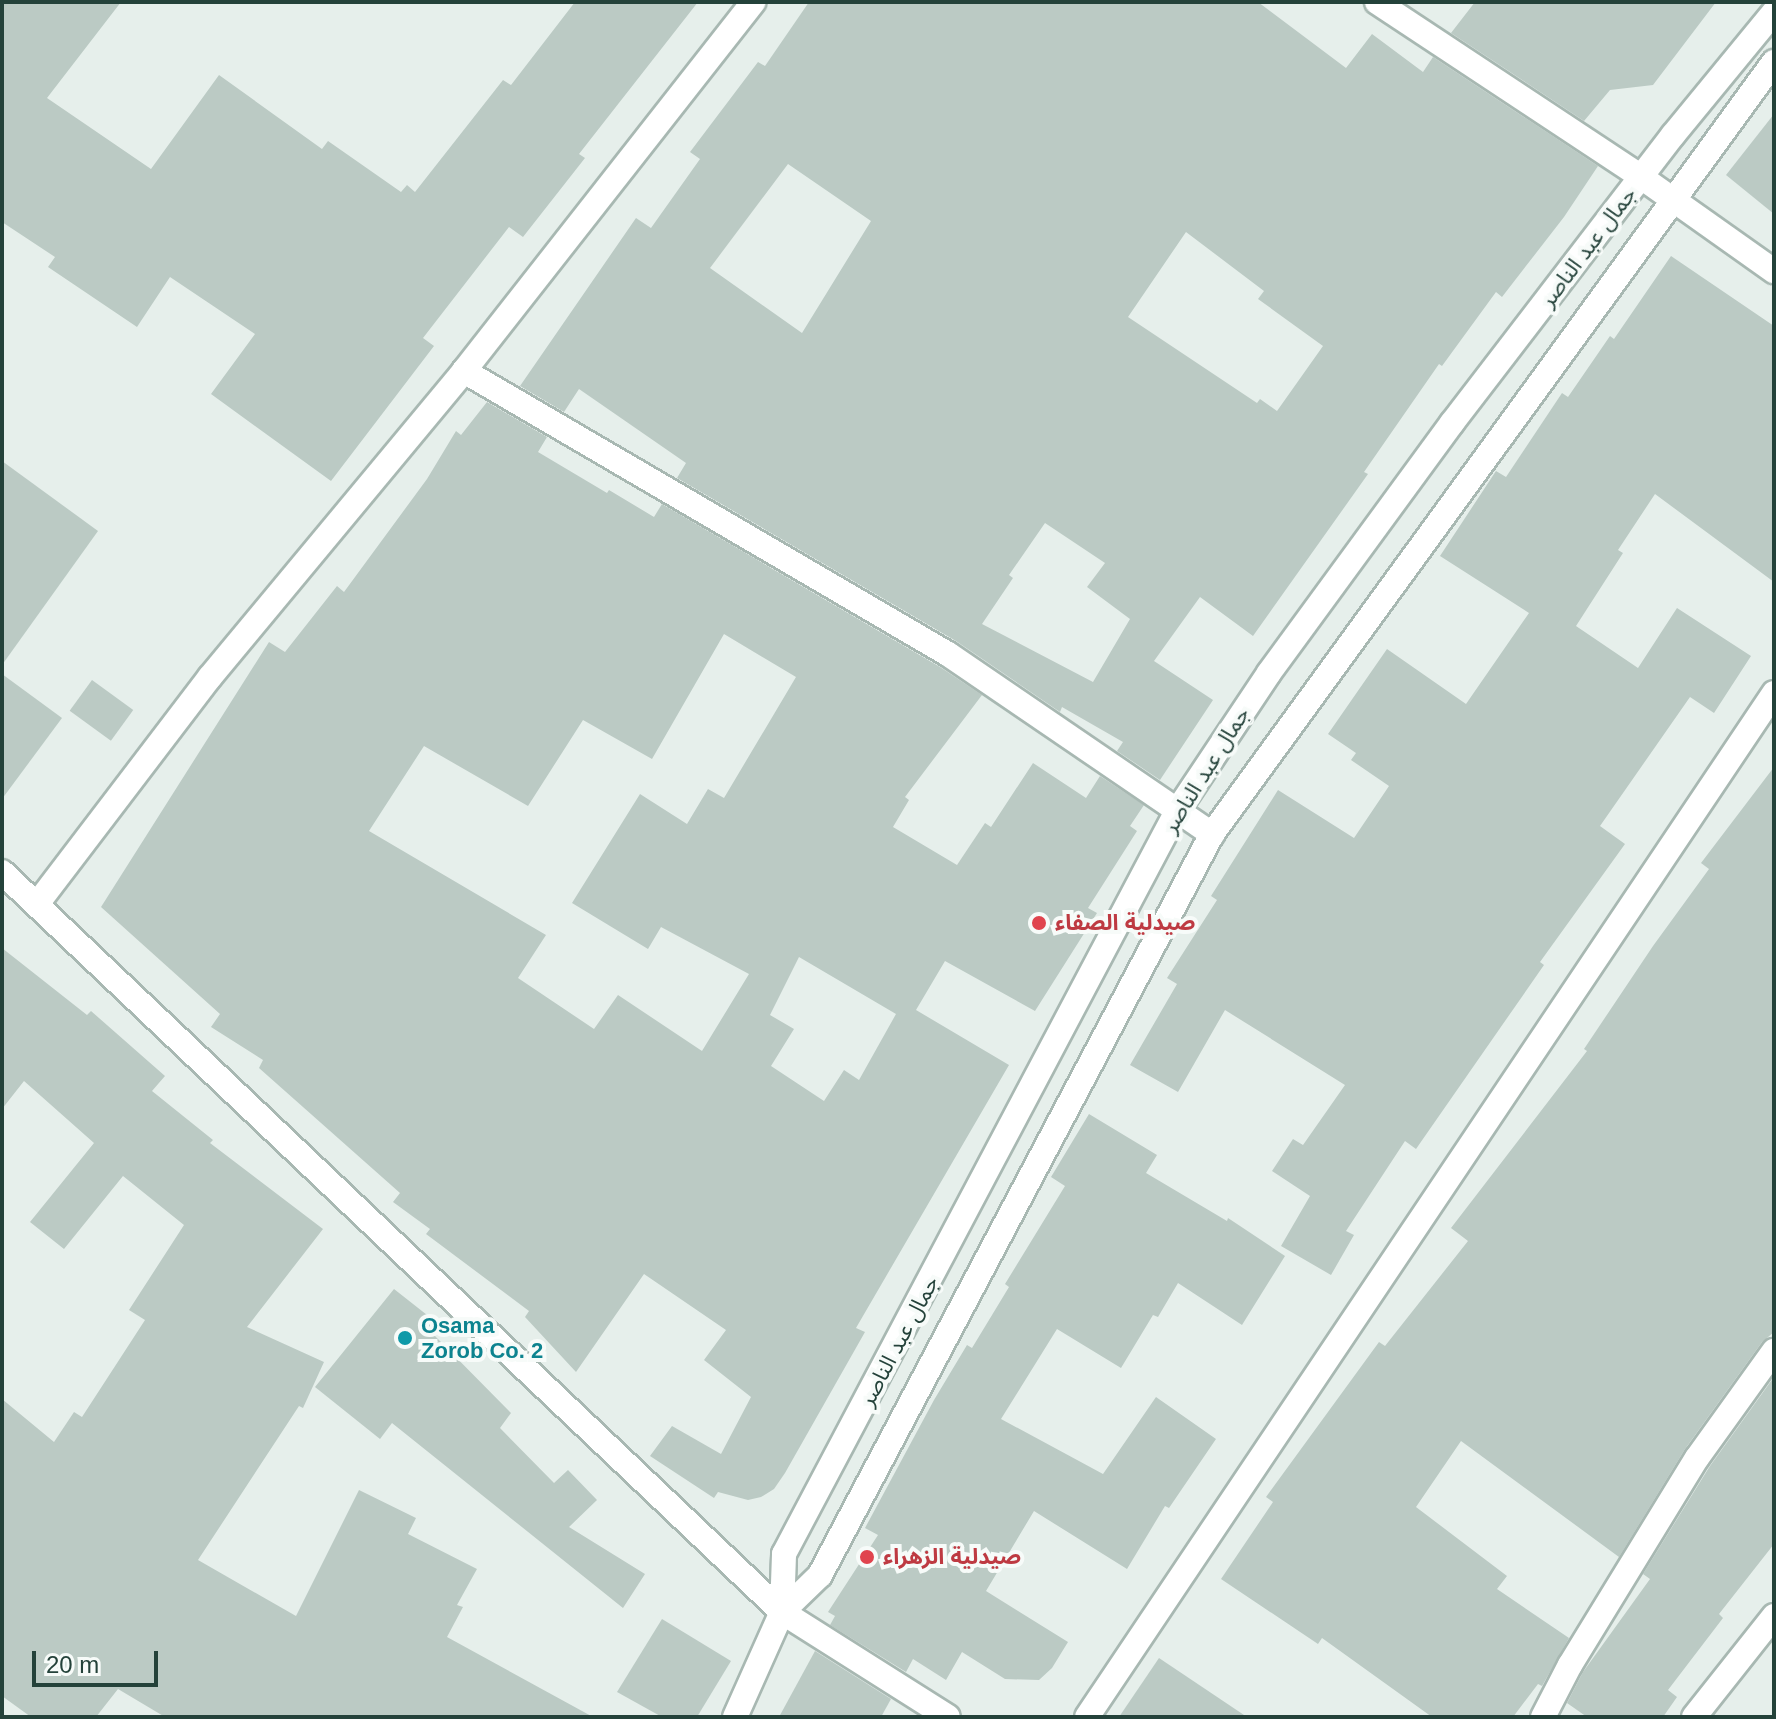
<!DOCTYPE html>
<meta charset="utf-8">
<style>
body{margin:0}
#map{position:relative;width:1776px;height:1719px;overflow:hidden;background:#e6efeb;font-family:Helvetica,"Noto Sans Arabic",sans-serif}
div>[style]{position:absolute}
.building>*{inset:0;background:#bbcac4;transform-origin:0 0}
.roads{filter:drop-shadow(2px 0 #a8b8b2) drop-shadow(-2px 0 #a8b8b2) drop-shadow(0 2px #a8b8b2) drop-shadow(0 -2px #a8b8b2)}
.street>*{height:24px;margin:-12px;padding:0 12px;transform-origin:12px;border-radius:12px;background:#fff}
.secondary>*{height:24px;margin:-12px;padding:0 12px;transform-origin:12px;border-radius:12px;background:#fff}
.dots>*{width:22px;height:22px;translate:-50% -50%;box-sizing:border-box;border:4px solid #f7fbf9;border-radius:50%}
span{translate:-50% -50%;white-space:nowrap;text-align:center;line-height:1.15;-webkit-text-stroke:8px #f7fbf9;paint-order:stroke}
.street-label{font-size:22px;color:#24423a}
.health-label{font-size:22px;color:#be3a42;font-weight:700}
.left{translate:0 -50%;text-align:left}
.culture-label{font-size:22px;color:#0d838f;font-weight:700}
.frame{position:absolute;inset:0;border:4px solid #24423a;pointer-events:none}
.scale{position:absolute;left:32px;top:1651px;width:126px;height:36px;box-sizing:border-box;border:4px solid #24423a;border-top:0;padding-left:10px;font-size:24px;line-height:28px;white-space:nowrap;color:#24423a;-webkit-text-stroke:6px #f7fbf9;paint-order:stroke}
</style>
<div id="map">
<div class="building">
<i style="clip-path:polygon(2px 2px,121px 2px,47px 98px,151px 169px,219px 75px,322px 149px,328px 141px,401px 192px,407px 185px,415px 192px,503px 80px,511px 85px,575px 2px,698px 2px,579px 154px,585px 158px,523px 237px,509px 227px,423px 338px,434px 346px,331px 481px,211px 394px,255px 334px,170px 277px,137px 327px,48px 267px,55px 257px,2px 222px)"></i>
<i style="clip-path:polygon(evenodd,809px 2px,1258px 2px,1346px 68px,1372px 34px,1423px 72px,1433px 57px,1598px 166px,1564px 217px,1502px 297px,1496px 292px,1442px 366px,1439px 364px,1364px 472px,1368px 474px,1253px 636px,1200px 597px,1154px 661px,1213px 700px,1160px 780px,1117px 751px,1123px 742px,1062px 707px,1060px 712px,956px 641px,677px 478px,686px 463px,579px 389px,564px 412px,520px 386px,636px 218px,651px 228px,700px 159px,690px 152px,758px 62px,765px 66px,809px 2px,788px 164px,871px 221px,802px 333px,710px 268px,788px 164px,809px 2px,1186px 232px,1264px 291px,1258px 299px,1323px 346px,1277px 411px,1260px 399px,1257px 403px,1128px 317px,1186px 232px,809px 2px,1045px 523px,1105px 563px,1087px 587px,1130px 619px,1093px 682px,982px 624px,1013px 578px,1009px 575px,1045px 523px)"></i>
<i style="clip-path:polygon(1475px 2px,1716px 2px,1653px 85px,1610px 90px,1584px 121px,1451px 33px)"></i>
<i style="clip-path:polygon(1774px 114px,1774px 214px,1726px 175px)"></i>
<i style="clip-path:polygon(1671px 256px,1774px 326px,1774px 582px,1655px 494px,1618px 550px,1623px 553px,1576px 626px,1638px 668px,1677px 608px,1751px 656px,1714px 713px,1690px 697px,1600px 826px,1625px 844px,1540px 962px,1544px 965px,1416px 1149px,1405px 1141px,1346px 1231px,1354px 1235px,1331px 1275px,1281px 1246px,1310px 1196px,1272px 1171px,1293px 1139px,1303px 1145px,1345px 1085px,1225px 1010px,1178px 1092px,1130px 1065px,1177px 984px,1167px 978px,1217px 900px,1211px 896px,1278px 790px,1354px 838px,1389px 786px,1351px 760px,1356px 753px,1328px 734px,1387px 649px,1466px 704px,1529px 613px,1440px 556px,1496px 471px,1506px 477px,1562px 393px,1568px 397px,1610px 336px,1614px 339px)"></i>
<i style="clip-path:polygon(evenodd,487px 402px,547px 437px,538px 452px,607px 493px,609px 490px,654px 517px,662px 504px,940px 667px,982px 695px,905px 797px,909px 800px,893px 827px,957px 865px,985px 823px,991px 827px,1033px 763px,1086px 798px,1100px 776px,1144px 805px,1130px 826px,1137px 831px,1088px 908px,1097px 913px,1035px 1011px,945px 961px,916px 1010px,1009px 1065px,856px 1328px,865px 1332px,785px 1473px,774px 1489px,761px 1497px,748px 1500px,718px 1492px,714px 1498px,650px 1456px,672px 1426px,721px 1454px,751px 1397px,704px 1360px,726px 1330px,644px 1274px,576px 1372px,525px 1317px,529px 1311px,426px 1234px,430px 1229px,393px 1202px,400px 1193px,259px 1068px,263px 1060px,211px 1027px,220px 1014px,101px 907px,269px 642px,285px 652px,337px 586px,344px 592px,427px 479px,456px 431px,461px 435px,487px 402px,724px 634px,796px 677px,724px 798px,708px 789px,687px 824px,640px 794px,572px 903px,648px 949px,661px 927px,749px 974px,702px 1051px,618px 995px,594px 1029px,518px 978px,546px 935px,369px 831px,424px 746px,528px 806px,583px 720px,652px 759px,724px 634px,487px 402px,799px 957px,896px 1014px,859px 1080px,844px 1070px,824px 1101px,771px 1066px,794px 1029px,770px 1015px,799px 957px)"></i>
<i style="clip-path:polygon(2px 461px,98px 531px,2px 665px)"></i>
<i style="clip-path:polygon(2px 674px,62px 718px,2px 799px)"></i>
<i style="left:92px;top:680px;width:51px;height:38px;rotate:36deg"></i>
<i style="clip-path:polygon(1774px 767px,1774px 1332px,1762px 1342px,1685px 1449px,1619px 1557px,1461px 1441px,1416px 1507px,1507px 1576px,1497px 1589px,1569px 1638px,1542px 1686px,1538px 1684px,1513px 1717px,1432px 1717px,1322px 1638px,1318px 1644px,1221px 1579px,1273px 1502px,1266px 1497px,1379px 1342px,1385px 1346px,1468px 1241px,1451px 1228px,1587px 1051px,1584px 1049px,1653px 946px,1709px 869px,1701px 863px)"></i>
<i style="clip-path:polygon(2px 948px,87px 1015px,91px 1011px,165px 1076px,152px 1091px,213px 1140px,210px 1143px,323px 1229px,247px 1327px,324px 1362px,303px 1408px,299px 1406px,198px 1560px,296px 1616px,359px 1490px,416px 1518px,408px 1534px,477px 1569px,457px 1605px,463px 1607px,447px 1637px,593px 1717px,165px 1717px,118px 1689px,96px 1717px,31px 1717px,2px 1696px,2px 1399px,54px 1442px,74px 1412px,82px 1417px,145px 1320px,129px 1310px,184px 1225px,123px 1176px,64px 1249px,30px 1222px,94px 1143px,24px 1081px,2px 1109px)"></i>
<i style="clip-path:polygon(1089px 1114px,1157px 1155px,1146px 1173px,1227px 1221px,1228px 1218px,1285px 1256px,1242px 1325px,1178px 1283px,1158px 1317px,1153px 1315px,1121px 1368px,1057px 1329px,1001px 1419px,1103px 1474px,1156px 1397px,1216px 1439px,1169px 1508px,1165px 1506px,1127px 1569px,1034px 1511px,986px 1591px,1068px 1642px,1052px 1668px,1039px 1680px,1005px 1679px,962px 1652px,946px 1680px,913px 1659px,906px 1672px,830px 1625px,835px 1616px,828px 1612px,878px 1535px,865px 1528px,934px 1400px,967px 1345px,972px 1348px,1009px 1287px,1005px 1284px,1065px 1186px,1051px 1177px)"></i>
<i style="clip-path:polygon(394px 1289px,441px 1326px,434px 1335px,511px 1413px,500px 1428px,554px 1483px,568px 1470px,597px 1500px,569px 1527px,645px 1574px,623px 1608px,392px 1423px,380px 1439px,315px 1387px)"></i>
<i style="clip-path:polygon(1774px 1377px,1774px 1544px,1719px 1614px,1723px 1618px,1668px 1690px,1677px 1697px,1663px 1717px,1587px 1717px,1567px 1703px,1583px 1672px,1650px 1579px,1643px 1574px,1710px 1466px)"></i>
<i style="clip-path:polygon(662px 1619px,731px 1661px,697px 1717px,662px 1717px,617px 1692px)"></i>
<i style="clip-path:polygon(815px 1651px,891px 1699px,881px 1717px,779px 1717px)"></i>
<i style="clip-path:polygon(1159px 1658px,1247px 1717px,1119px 1717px)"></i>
</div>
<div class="roads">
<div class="street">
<i style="left:1377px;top:2px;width:317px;rotate:33.5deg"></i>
<i style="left:1641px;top:177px;width:163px;rotate:35.3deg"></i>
<i style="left:464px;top:371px;width:561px;rotate:30.32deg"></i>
<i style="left:948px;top:654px;width:320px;rotate:34.3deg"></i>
<i style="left:2px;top:872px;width:1075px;rotate:43.49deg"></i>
<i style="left:782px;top:1612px;width:196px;rotate:32.3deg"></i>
<i style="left:37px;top:904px;width:285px;rotate:-52.7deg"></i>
<i style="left:210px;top:677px;width:398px;rotate:-50.3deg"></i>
<i style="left:464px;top:371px;width:469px;rotate:-51.9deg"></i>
<i style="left:1087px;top:1717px;width:1233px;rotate:-56.14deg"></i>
<i style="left:1543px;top:1717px;width:59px;rotate:-62.6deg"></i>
<i style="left:1570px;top:1665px;width:243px;rotate:-58.5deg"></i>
<i style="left:1697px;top:1458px;width:132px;rotate:-54.3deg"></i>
<i style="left:1694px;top:1717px;width:129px;rotate:-51.6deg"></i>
</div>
<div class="secondary">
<i style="left:782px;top:1612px;width:58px;rotate:-88deg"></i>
<i style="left:784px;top:1554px;width:841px;rotate:-62.12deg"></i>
<i style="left:1177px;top:811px;width:166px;rotate:-56.3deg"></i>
<i style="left:1269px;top:673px;width:310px;rotate:-53.8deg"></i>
<i style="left:1452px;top:423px;width:363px;rotate:-52.5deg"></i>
<i style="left:1673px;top:135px;width:159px;rotate:-50.6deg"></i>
<i style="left:735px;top:1717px;width:115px;rotate:-65.9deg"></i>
<i style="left:782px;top:1612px;width:53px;rotate:-44.2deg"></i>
<i style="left:820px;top:1575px;width:838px;rotate:-62.12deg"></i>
<i style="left:1212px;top:834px;width:955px;rotate:-53.95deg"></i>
</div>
</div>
<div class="dots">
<i style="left:1039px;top:923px;background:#e0444e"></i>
<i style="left:405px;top:1338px;background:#0f9aa8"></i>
<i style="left:867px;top:1557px;background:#e0444e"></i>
</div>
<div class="street-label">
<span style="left:1588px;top:247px;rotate:-53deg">جمال عبد الناصر</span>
<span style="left:1206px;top:770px;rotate:-58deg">جمال عبد الناصر</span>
<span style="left:899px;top:1341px;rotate:-62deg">جمال عبد الناصر</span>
</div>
<div class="health-label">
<span class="left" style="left:1055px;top:923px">صيدلية الصفاء</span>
<span class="left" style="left:883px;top:1557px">صيدلية الزهراء</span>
</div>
<div class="culture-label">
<span class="left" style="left:421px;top:1338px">Osama<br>Zorob Co. 2</span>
</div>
<div class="frame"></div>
<div class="scale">20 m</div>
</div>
